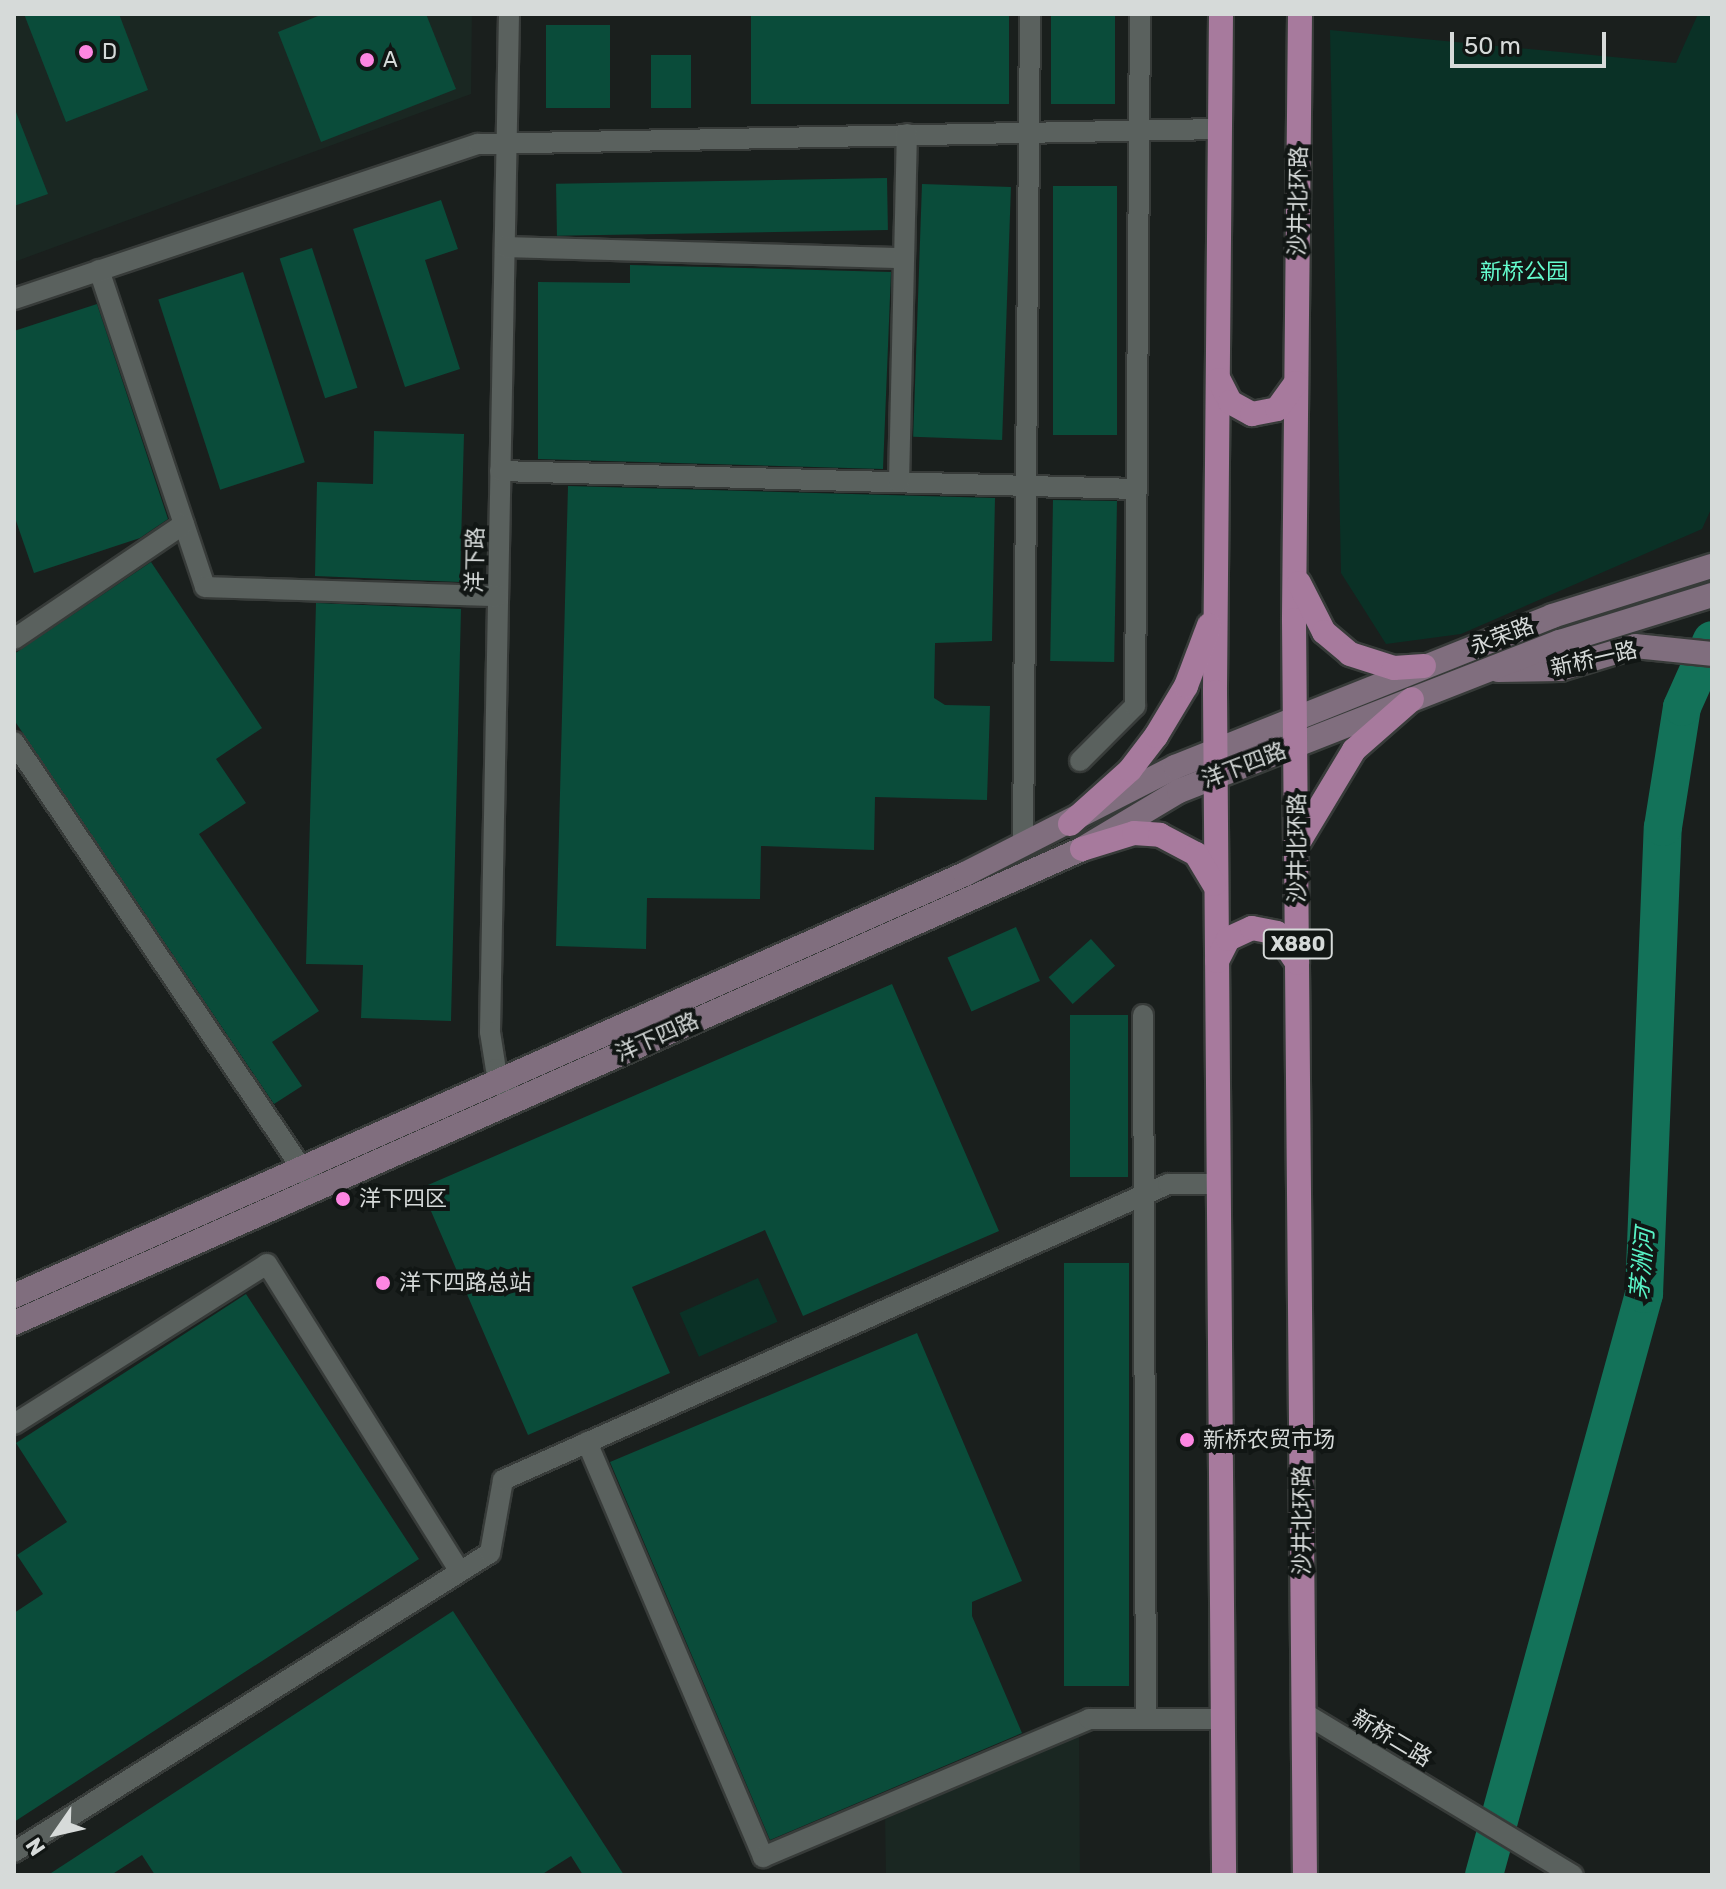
<!DOCTYPE html>
<meta charset="utf-8">
<style>
body{margin:0}
#map{position:relative;width:1726px;height:1889px;overflow:hidden;background:#1a1f1d;font-family:Rubik,"Noto Sans SC",sans-serif}
div>[style]{position:absolute}
.built>*{inset:0;background:#1a2722}
.green>*{inset:0;background:#0a3126;transform-origin:0 0}
.river>*{height:38px;margin:-19px;padding:0 19px;transform-origin:19px;border-radius:19px;background:#137259}
.building>*{inset:0;background:#0a4c3a;transform-origin:0 0}
.roads{filter:drop-shadow(2px 0 #373b39) drop-shadow(-2px 0 #373b39) drop-shadow(0 2px #373b39) drop-shadow(0 -2px #373b39)}
.street>*{height:20px;margin:-10px;padding:0 10px;transform-origin:10px;border-radius:10px;background:#5a615e}
.secondary>*{height:24px;margin:-12px;padding:0 12px;transform-origin:12px;border-radius:12px;background:#806e7e}
.primary>*{height:24px;margin:-12px;padding:0 12px;transform-origin:12px;border-radius:12px;background:#a77a9d}
.dots>*{width:22px;height:22px;translate:-50% -50%;box-sizing:border-box;border:4px solid #111614;border-radius:50%}
span{translate:-50% -50%;white-space:nowrap;text-align:center;line-height:1.15;-webkit-text-stroke:8px #111614;paint-order:stroke}
.shield-label span{padding:2px 6px;background:#111614;border:2px solid;border-radius:6px;-webkit-text-stroke-width:0}
.shield-label{font-size:20px;color:#d6dad9;font-weight:700}
.poi-label{font-size:22px;color:#d6dad9}
.left{translate:0 -50%;text-align:left}
.street-label{font-size:22px;color:#d6dad9}
.park-label{font-size:22px;color:#64fcce}
.water-label{font-size:24px;color:#58f2c5;font-style:italic}
.frame{position:absolute;inset:0;border:16px solid #d6dad9;pointer-events:none}
.north{position:absolute;left:16px;top:1793px;width:80px;height:80px;-webkit-text-stroke:6px #111614;paint-order:stroke;rotate:236deg;font-size:22px;font-weight:700;line-height:32px;text-align:center;color:#d6dad9}
.north::after{content:'';display:block;margin:auto;width:28px;height:36px;background:#d6dad9;clip-path:polygon(50% 0,100% 100%,50% 72%,0 100%)}
.scale{position:absolute;left:1450px;top:32px;width:156px;height:36px;box-sizing:border-box;border:4px solid #d6dad9;border-top:0;padding-left:10px;font-size:24px;line-height:28px;white-space:nowrap;color:#d6dad9;-webkit-text-stroke:6px #111614;paint-order:stroke}
</style>
<div id="map">
<div class="built">
<i style="clip-path:polygon(14px 14px,472px 14px,471px 94px,14px 262px)"></i>
<i style="clip-path:polygon(1079px 1736px,1080px 1875px,886px 1875px,885px 1819px)"></i>
</div>
<div class="green">
<i style="clip-path:polygon(1698px 14px,1712px 14px,1712px 507px,1702px 529px,1461px 634px,1386px 644px,1341px 573px,1330px 30px,1676px 63px)"></i>
<i style="left:758px;top:1278px;width:48px;height:86px;rotate:66deg"></i>
</div>
<div class="river">
<i style="left:1484px;top:1875px;width:603px;rotate:-74.6deg"></i>
<i style="left:1644px;top:1294px;width:467px;rotate:-87.7deg"></i>
<i style="left:1663px;top:827px;width:121px;rotate:-81deg"></i>
<i style="left:1682px;top:707px;width:73px;rotate:-65.9deg"></i>
</div>
<div class="building">
<i style="clip-path:polygon(24px 14px,119px 14px,148px 90px,66px 122px)"></i>
<i style="clip-path:polygon(323px 14px,426px 14px,456px 89px,321px 142px,278px 32px)"></i>
<i style="left:751px;top:14px;width:258px;height:90px"></i>
<i style="left:1051px;top:14px;width:64px;height:90px"></i>
<i style="left:546px;top:25px;width:64px;height:83px"></i>
<i style="left:651px;top:55px;width:40px;height:53px"></i>
<i style="clip-path:polygon(14px 107px,48px 194px,14px 206px)"></i>
<i style="left:887px;top:178px;width:52px;height:331px;rotate:89deg"></i>
<i style="left:922px;top:184px;width:89px;height:253px;rotate:2deg"></i>
<i style="left:1053px;top:186px;width:64px;height:249px"></i>
<i style="clip-path:polygon(441px 200px,458px 249px,425px 260px,460px 369px,405px 387px,353px 229px)"></i>
<i style="left:312px;top:248px;width:147px;height:34px;rotate:72deg"></i>
<i style="clip-path:polygon(630px 265px,891px 272px,883px 469px,538px 459px,538px 282px,630px 283px)"></i>
<i style="left:243px;top:272px;width:200px;height:89px;rotate:72deg"></i>
<i style="clip-path:polygon(97px 304px,168px 519px,140px 538px,34px 573px,14px 515px,14px 331px)"></i>
<i style="clip-path:polygon(374px 431px,464px 434px,460px 582px,315px 576px,317px 482px,373px 484px)"></i>
<i style="clip-path:polygon(568px 486px,995px 498px,992px 641px,935px 643px,934px 698px,945px 705px,990px 706px,987px 800px,875px 797px,874px 850px,761px 846px,760px 899px,647px 898px,646px 949px,556px 946px)"></i>
<i style="left:1053px;top:500px;width:64px;height:161px;rotate:1deg"></i>
<i style="clip-path:polygon(151px 562px,262px 728px,216px 759px,246px 803px,199px 834px,319px 1011px,272px 1042px,302px 1086px,274px 1104px,14px 720px,14px 654px)"></i>
<i style="clip-path:polygon(316px 603px,461px 609px,451px 1021px,361px 1018px,363px 965px,306px 964px)"></i>
<i style="left:1016px;top:927px;width:59px;height:75px;rotate:66deg"></i>
<i style="left:1091px;top:939px;width:36px;height:57px;rotate:48deg"></i>
<i style="clip-path:polygon(892px 984px,999px 1231px,803px 1316px,765px 1230px,687px 1264px,632px 1287px,670px 1373px,528px 1435px,421px 1188px)"></i>
<i style="left:1070px;top:1015px;width:58px;height:162px"></i>
<i style="left:1064px;top:1263px;width:65px;height:423px"></i>
<i style="clip-path:polygon(246px 1294px,419px 1559px,14px 1822px,14px 1613px,43px 1594px,17px 1555px,67px 1522px,16px 1443px)"></i>
<i style="clip-path:polygon(917px 1333px,1022px 1581px,972px 1602px,972px 1616px,1022px 1733px,770px 1840px,610px 1462px)"></i>
<i style="clip-path:polygon(453px 1611px,624px 1875px,583px 1875px,571px 1856px,541px 1875px,155px 1875px,142px 1855px,111px 1875px,48px 1875px)"></i>
</div>
<div class="roads">
<div class="street">
<i style="left:509px;top:14px;width:1018px;rotate:91.07deg"></i>
<i style="left:490px;top:1032px;width:37px;rotate:81deg"></i>
<i style="left:496px;top:1069px;width:36px;rotate:66deg"></i>
<i style="left:505px;top:247px;width:399px;rotate:1.6deg"></i>
<i style="left:99px;top:270px;width:334px;rotate:71.5deg"></i>
<i style="left:205px;top:587px;width:293px;rotate:1.8deg"></i>
<i style="left:14px;top:299px;width:489px;rotate:-18.5deg"></i>
<i style="left:478px;top:144px;width:742px;rotate:-1.16deg"></i>
<i style="left:500px;top:471px;width:636px;rotate:1.62deg"></i>
<i style="left:899px;top:482px;width:348px;rotate:-88.7deg"></i>
<i style="left:14px;top:639px;width:205px;rotate:-34.1deg"></i>
<i style="left:14px;top:742px;width:527px;rotate:55.98deg"></i>
<i style="left:1080px;top:761px;width:78px;rotate:-45deg"></i>
<i style="left:1135px;top:706px;width:692px;rotate:-89.59deg"></i>
<i style="left:1023px;top:846px;width:832px;rotate:-89.52deg"></i>
<i style="left:1143px;top:1015px;width:704px;rotate:89.76deg"></i>
<i style="left:14px;top:1424px;width:299px;rotate:-32.3deg"></i>
<i style="left:267px;top:1264px;width:363px;rotate:57.9deg"></i>
<i style="left:587px;top:1442px;width:451px;rotate:67deg"></i>
<i style="left:763px;top:1857px;width:354px;rotate:-22.9deg"></i>
<i style="left:1089px;top:1719px;width:134px"></i>
<i style="left:1304px;top:1713px;width:314px;rotate:31.1deg"></i>
<i style="left:14px;top:1852px;width:562px;rotate:-32.14deg"></i>
<i style="left:490px;top:1553px;width:74px;rotate:-79.9deg"></i>
<i style="left:503px;top:1480px;width:728px;rotate:-23.99deg"></i>
<i style="left:1168px;top:1184px;width:50px"></i>
</div>
<div class="secondary">
<i style="left:1498px;top:670px;width:62px;rotate:-0.9deg"></i>
<i style="left:1560px;top:669px;width:78px;rotate:-17deg"></i>
<i style="left:1635px;top:646px;width:77px;rotate:5.9deg"></i>
<i style="left:14px;top:1296px;width:1040px;rotate:-23.93deg"></i>
<i style="left:965px;top:874px;width:236px;rotate:-27deg"></i>
<i style="left:1175px;top:767px;width:406px;rotate:-21.8deg"></i>
<i style="left:1552px;top:616px;width:168px;rotate:-17.4deg"></i>
<i style="left:14px;top:1323px;width:1168px;rotate:-23.93deg"></i>
<i style="left:1082px;top:849px;width:113px;rotate:-30.9deg"></i>
<i style="left:1179px;top:791px;width:409px;rotate:-21.4deg"></i>
<i style="left:1560px;top:642px;width:159px;rotate:-17.2deg"></i>
</div>
<div class="primary">
<i style="left:1221px;top:14px;width:678px;rotate:90.51deg"></i>
<i style="left:1215px;top:692px;width:1183px;rotate:89.56deg"></i>
<i style="left:1300px;top:14px;width:606px;rotate:90.57deg"></i>
<i style="left:1294px;top:620px;width:1255px;rotate:89.5deg"></i>
<i style="left:1219px;top:380px;width:25px;rotate:63deg"></i>
<i style="left:1230px;top:402px;width:25px;rotate:29deg"></i>
<i style="left:1252px;top:414px;width:25px;rotate:-11deg"></i>
<i style="left:1277px;top:409px;width:32px;rotate:-54deg"></i>
<i style="left:1299px;top:583px;width:55px;rotate:63deg"></i>
<i style="left:1324px;top:632px;width:34px;rotate:40deg"></i>
<i style="left:1350px;top:654px;width:46px;rotate:17.7deg"></i>
<i style="left:1394px;top:668px;width:30px;rotate:-4deg"></i>
<i style="left:1070px;top:824px;width:81px;rotate:-42deg"></i>
<i style="left:1130px;top:770px;width:43px;rotate:-52.6deg"></i>
<i style="left:1156px;top:736px;width:58px;rotate:-59deg"></i>
<i style="left:1186px;top:686px;width:65px;rotate:-69.3deg"></i>
<i style="left:1300px;top:840px;width:105px;rotate:-59deg"></i>
<i style="left:1354px;top:750px;width:77px;rotate:-41.3deg"></i>
<i style="left:1082px;top:849px;width:54px;rotate:-17.1deg"></i>
<i style="left:1134px;top:833px;width:26px;rotate:4deg"></i>
<i style="left:1160px;top:835px;width:41px;rotate:27.8deg"></i>
<i style="left:1196px;top:854px;width:35px;rotate:59deg"></i>
<i style="left:1217px;top:961px;width:25px;rotate:-63deg"></i>
<i style="left:1228px;top:939px;width:26px;rotate:-25deg"></i>
<i style="left:1252px;top:928px;width:25px;rotate:11deg"></i>
<i style="left:1277px;top:933px;width:36px;rotate:56deg"></i>
</div>
</div>
<div class="dots">
<i style="left:86px;top:52px;background:#fd86e2"></i>
<i style="left:367px;top:60px;background:#fd86e2"></i>
<i style="left:343px;top:1199px;background:#fd86e2"></i>
<i style="left:383px;top:1283px;background:#fd86e2"></i>
<i style="left:1187px;top:1440px;background:#fd86e2"></i>
</div>
<div class="shield-label">
<span style="left:1298px;top:944px">X880</span>
</div>
<div class="poi-label">
<span class="left" style="left:102px;top:52px">D</span>
<span class="left" style="left:383px;top:60px">A</span>
<span class="left" style="left:359px;top:1199px">洋下四区</span>
<span class="left" style="left:399px;top:1283px">洋下四路总站</span>
<span class="left" style="left:1203px;top:1440px">新桥农贸市场</span>
</div>
<div class="street-label">
<span style="left:1298px;top:201px;rotate:-89deg">沙井北环路</span>
<span style="left:475px;top:560px;rotate:-89deg">洋下路</span>
<span style="left:1502px;top:636px;rotate:-21deg">永荣路</span>
<span style="left:1594px;top:659px;rotate:-13deg">新桥一路</span>
<span style="left:1244px;top:765px;rotate:-21deg">洋下四路</span>
<span style="left:1297px;top:848px;rotate:-90deg">沙井北环路</span>
<span style="left:657px;top:1037px;rotate:-24deg">洋下四路</span>
<span style="left:1302px;top:1520px;rotate:-90deg">沙井北环路</span>
<span style="left:1392px;top:1738px;rotate:31deg">新桥二路</span>
</div>
<div class="park-label">
<span style="left:1524px;top:272px">新桥公园</span>
</div>
<div class="water-label">
<span style="left:1643px;top:1264px;rotate:-85deg">茅洲河</span>
</div>
<div class="frame"></div>
<div class="north">N</div>
<div class="scale">50 m</div>
</div>
